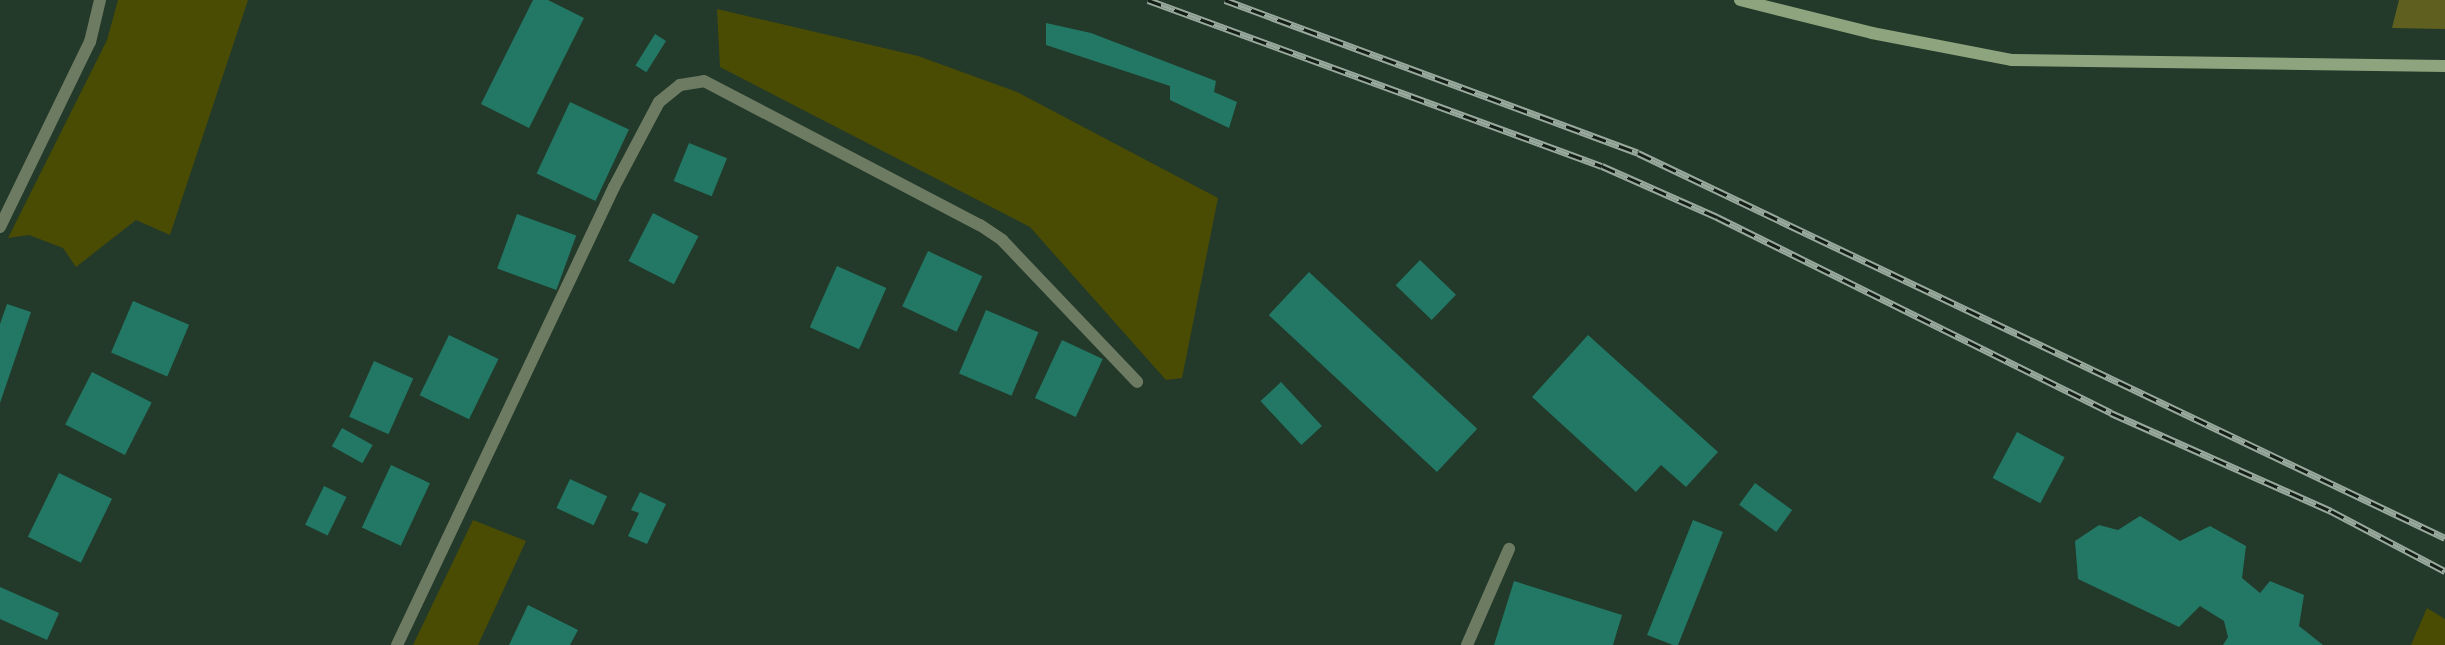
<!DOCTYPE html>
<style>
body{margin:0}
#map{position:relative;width:2445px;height:645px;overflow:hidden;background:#233929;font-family:Mulish,sans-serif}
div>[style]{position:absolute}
.green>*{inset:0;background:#4b4c04}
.forest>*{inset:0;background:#5f601f}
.building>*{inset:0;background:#227865;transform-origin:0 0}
.street>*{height:12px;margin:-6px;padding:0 6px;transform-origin:6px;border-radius:6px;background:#6e7b63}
.secondary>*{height:12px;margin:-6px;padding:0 6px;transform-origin:6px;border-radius:6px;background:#8ea47e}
.rail>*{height:7px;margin-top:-3.5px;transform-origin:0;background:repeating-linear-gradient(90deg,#141e16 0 14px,#99aa9d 0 28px);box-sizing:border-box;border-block:2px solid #99aa9d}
span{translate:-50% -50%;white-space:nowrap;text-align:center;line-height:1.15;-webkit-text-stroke:6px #141e16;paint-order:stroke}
</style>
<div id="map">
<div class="green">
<i style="clip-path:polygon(118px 0,248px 0,170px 235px,136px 220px,76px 267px,63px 248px,29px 235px,8px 238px,107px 40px)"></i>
<i style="clip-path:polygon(717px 9px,918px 56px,1017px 92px,1218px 198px,1182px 378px,1166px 380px,1030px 227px,720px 67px)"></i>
<i style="clip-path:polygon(473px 520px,526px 541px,478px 645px,413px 645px)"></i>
<i style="clip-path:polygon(2427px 608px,2445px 619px,2445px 645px,2411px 645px)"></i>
</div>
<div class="forest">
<i style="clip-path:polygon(2399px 0,2445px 0,2445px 29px,2392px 28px)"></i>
</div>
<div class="building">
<i style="clip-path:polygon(533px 0,548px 0,584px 18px,529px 128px,481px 104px)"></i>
<i style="clip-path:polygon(1046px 23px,1091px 33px,1216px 81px,1214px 92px,1237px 102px,1229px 128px,1170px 100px,1170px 86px,1046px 45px)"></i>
<i style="left:655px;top:34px;width:13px;height:37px;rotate:32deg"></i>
<i style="left:570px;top:102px;width:65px;height:79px;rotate:25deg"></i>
<i style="left:689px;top:143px;width:41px;height:41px;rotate:22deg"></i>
<i style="left:653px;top:213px;width:51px;height:54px;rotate:27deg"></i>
<i style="left:517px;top:214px;width:63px;height:58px;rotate:20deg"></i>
<i style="left:928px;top:251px;width:60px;height:61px;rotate:25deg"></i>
<i style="left:1420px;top:260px;width:50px;height:35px;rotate:44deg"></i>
<i style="left:837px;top:266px;width:54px;height:67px;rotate:24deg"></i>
<i style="left:1309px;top:272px;width:230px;height:59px;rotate:43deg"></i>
<i style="left:133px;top:301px;width:61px;height:56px;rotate:23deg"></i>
<i style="clip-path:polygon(7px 304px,31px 312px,0 403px,0 324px)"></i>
<i style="left:986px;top:310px;width:57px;height:69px;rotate:23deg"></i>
<i style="left:449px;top:335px;width:55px;height:67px;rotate:26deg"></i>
<i style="clip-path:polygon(1588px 335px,1718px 452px,1686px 487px,1661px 465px,1636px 492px,1532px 397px)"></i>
<i style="left:1062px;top:340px;width:45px;height:64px;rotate:25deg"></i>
<i style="left:374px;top:361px;width:43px;height:61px;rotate:24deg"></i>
<i style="left:92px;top:372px;width:67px;height:59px;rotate:27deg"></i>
<i style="left:1281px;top:382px;width:60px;height:28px;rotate:47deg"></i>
<i style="left:342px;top:428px;width:35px;height:21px;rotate:29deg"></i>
<i style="left:2017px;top:432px;width:54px;height:52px;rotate:28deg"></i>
<i style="left:391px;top:465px;width:43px;height:69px;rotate:25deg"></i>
<i style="left:59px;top:473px;width:59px;height:71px;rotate:26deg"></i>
<i style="left:570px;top:479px;width:41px;height:32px;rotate:25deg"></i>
<i style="left:1755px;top:483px;width:46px;height:27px;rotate:36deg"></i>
<i style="left:324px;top:486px;width:25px;height:43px;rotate:26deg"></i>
<i style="clip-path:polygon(640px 492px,666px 504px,647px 544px,628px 536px,639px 513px,631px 510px)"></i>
<i style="clip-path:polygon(2140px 516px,2180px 541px,2210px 526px,2246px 546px,2242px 578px,2260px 593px,2270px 581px,2304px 595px,2299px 626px,2323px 645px,2223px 645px,2228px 637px,2224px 621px,2200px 606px,2179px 627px,2078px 579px,2075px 541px,2099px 525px,2118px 530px)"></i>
<i style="clip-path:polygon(1693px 520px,1723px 532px,1678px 645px,1673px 645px,1647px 635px)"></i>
<i style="clip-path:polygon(1514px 581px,1622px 615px,1613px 645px,1494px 645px)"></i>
<i style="clip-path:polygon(0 587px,59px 613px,47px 640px,0 619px)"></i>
<i style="clip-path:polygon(528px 605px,578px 630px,570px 645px,509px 645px)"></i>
</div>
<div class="street">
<i style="left:0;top:227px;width:206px;rotate:-64.1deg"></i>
<i style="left:90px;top:42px;width:43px;rotate:-76.6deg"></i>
<i style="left:397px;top:645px;width:507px;rotate:-64.65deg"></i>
<i style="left:614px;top:187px;width:96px;rotate:-62.1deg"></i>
<i style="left:659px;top:102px;width:27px;rotate:-39deg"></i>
<i style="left:680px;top:85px;width:24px;rotate:-9deg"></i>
<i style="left:704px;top:81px;width:311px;rotate:27.6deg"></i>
<i style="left:980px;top:225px;width:27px;rotate:34deg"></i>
<i style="left:1002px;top:240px;width:196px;rotate:46.4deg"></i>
<i style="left:1467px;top:645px;width:105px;rotate:-66.4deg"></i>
</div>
<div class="secondary">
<i style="left:1740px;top:0;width:136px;rotate:14deg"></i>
<i style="left:1872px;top:33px;width:143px;rotate:10.9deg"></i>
<i style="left:2012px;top:60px;width:433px;rotate:0.8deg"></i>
</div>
<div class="rail">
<i style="left:1148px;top:0;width:483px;rotate:20.1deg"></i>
<i style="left:1602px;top:166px;width:126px;rotate:23.9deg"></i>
<i style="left:1717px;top:217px;width:440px;rotate:26.4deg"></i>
<i style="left:2111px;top:413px;width:241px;rotate:24deg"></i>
<i style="left:2331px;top:511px;width:129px;rotate:27.8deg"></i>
<i style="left:1225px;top:0;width:440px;rotate:20.3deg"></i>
<i style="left:1638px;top:153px;width:894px;rotate:25.5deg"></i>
</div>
</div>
